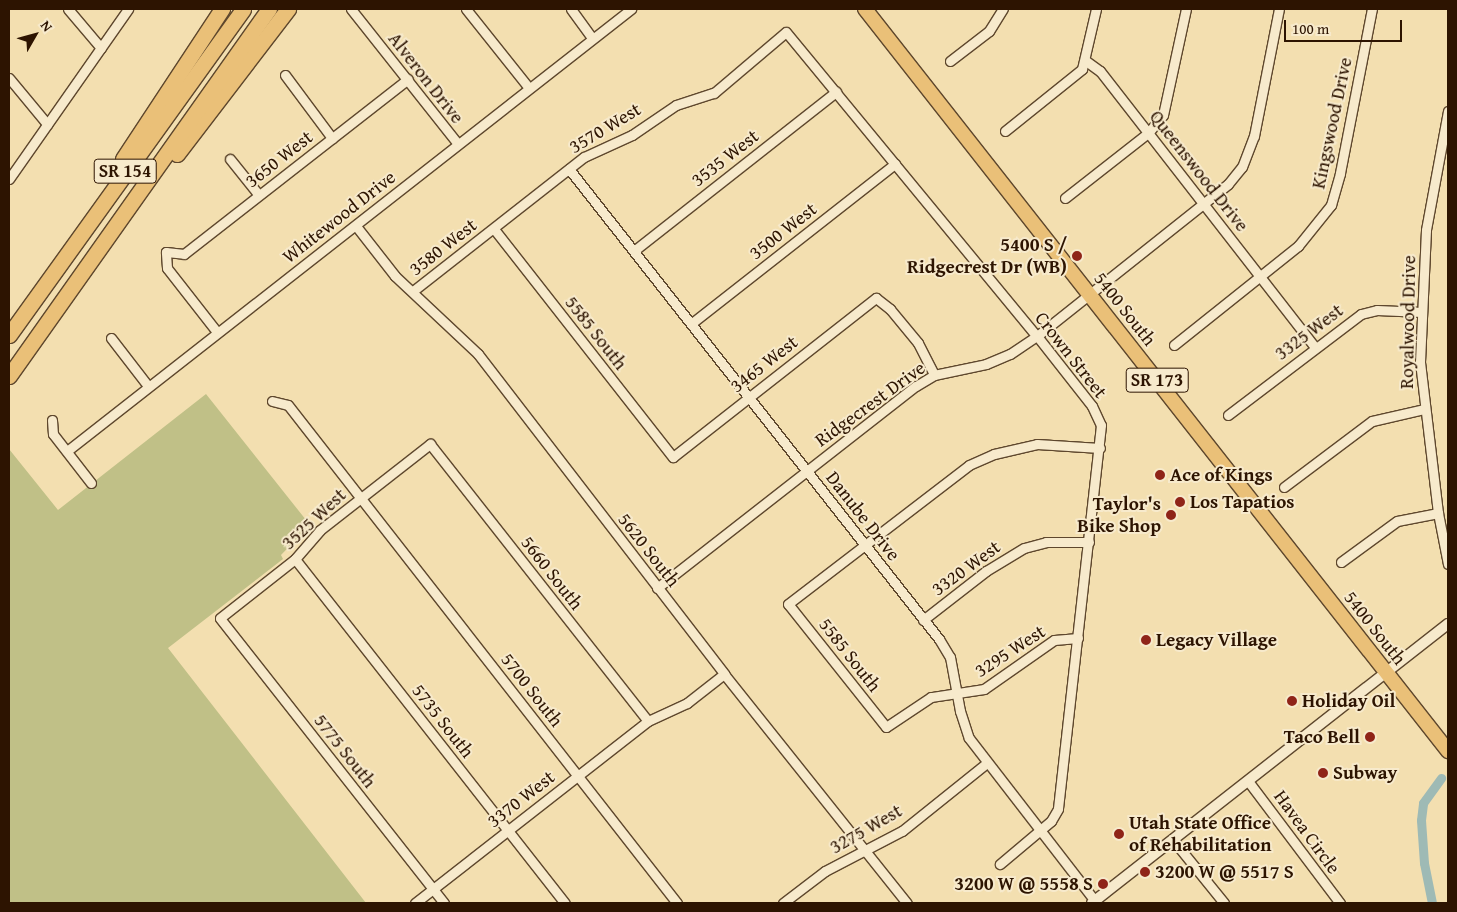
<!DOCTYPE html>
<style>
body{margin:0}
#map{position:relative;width:1457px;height:912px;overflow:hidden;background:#f3dfb0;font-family:"Gentium Book Plus",serif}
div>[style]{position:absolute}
.green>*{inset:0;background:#c0c087}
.canal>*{height:9px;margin:-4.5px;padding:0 4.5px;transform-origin:4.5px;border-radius:4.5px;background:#9ebab5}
.roads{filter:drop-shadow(1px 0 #5e472d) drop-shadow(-1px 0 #5e472d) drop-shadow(0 1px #5e472d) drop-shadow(0 -1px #5e472d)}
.minor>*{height:9px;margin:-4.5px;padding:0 4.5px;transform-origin:4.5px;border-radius:4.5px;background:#f7eacc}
.tertiary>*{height:10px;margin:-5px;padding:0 5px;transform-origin:5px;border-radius:5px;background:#f7eacc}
.primary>*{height:14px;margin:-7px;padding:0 7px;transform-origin:7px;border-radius:7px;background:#eac078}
.motorway>*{height:15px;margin:-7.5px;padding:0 7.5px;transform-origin:7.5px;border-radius:7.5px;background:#eac078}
.dots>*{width:14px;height:14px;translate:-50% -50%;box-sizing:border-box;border:2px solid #f7eacc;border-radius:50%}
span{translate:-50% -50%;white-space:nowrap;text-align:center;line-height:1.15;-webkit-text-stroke:4px #f7eacc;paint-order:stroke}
.shield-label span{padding:1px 4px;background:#f7eacc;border:1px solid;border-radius:4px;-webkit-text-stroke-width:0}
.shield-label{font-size:18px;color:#2d1401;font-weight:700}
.street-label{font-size:19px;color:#2d1401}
.poi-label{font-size:19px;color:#2d1401;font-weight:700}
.right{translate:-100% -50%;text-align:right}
.left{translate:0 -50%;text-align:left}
.frame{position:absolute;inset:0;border:10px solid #2d1401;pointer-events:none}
.north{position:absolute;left:10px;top:10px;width:50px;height:50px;-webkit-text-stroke:4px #f7eacc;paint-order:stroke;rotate:52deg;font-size:14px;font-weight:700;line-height:20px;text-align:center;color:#2d1401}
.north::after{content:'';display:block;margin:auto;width:18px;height:22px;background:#2d1401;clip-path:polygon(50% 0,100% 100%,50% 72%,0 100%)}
.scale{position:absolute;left:1284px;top:20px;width:118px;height:22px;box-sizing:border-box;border:2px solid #2d1401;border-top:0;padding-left:6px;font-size:15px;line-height:18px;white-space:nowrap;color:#2d1401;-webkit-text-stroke:4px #f7eacc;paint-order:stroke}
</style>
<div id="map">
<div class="green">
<i style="clip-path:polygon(206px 394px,310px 525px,281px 555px,283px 559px,168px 648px,366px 903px,9px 903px,9px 449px,58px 510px)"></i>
</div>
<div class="canal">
<i style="left:1432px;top:903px;width:41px;rotate:-101.3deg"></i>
<i style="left:1424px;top:863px;width:43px;rotate:-94deg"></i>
<i style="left:1421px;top:820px;width:17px;rotate:-83deg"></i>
<i style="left:1423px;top:803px;width:31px;rotate:-54deg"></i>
</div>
<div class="roads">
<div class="minor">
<i style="left:68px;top:9px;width:51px;rotate:49.8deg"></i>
<i style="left:351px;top:9px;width:172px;rotate:51.6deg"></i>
<i style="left:466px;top:9px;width:101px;rotate:51.4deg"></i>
<i style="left:571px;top:9px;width:36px;rotate:54deg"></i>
<i style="left:950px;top:61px;width:49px;rotate:-37.6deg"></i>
<i style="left:989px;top:31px;width:26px;rotate:-58deg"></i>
<i style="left:1086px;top:61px;width:17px;rotate:36deg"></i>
<i style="left:1100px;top:71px;width:350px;rotate:52.1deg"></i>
<i style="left:285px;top:75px;width:79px;rotate:53.3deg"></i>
<i style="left:9px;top:78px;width:60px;rotate:50.4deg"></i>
<i style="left:1448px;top:111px;width:121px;rotate:100.5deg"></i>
<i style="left:1426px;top:230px;width:132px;rotate:92.6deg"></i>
<i style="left:1420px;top:362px;width:152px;rotate:83.2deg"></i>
<i style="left:1438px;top:513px;width:52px;rotate:78.9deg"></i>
<i style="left:1005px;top:131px;width:99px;rotate:-38.8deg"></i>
<i style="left:1082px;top:69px;width:62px;rotate:-76.9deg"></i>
<i style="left:230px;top:159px;width:45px;rotate:51.3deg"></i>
<i style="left:569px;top:169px;width:598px;rotate:51.79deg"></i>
<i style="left:939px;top:639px;width:21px;rotate:59deg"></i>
<i style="left:950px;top:657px;width:55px;rotate:79.5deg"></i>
<i style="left:960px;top:711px;width:28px;rotate:72deg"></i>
<i style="left:969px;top:738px;width:206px;rotate:52.3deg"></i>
<i style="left:9px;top:179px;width:208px;rotate:-55deg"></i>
<i style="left:1065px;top:198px;width:105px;rotate:-38.1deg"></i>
<i style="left:1148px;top:133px;width:23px;rotate:-50deg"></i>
<i style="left:1163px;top:115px;width:108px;rotate:-77.8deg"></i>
<i style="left:356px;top:226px;width:63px;rotate:52deg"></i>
<i style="left:395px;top:276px;width:114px;rotate:43.2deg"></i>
<i style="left:478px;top:354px;width:404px;rotate:52.4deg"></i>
<i style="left:724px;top:674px;width:293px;rotate:51.4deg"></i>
<i style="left:494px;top:229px;width:290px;rotate:51.9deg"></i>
<i style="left:673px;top:457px;width:258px;rotate:-38.1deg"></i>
<i style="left:876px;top:298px;width:18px;rotate:38deg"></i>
<i style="left:890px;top:309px;width:44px;rotate:50.5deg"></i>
<i style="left:918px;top:343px;width:36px;rotate:63deg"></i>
<i style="left:635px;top:250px;width:256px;rotate:-38.2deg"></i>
<i style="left:413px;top:291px;width:217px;rotate:-38.1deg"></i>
<i style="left:584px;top:157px;width:53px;rotate:-24.6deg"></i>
<i style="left:632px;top:135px;width:53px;rotate:-34.3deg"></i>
<i style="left:676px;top:105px;width:40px;rotate:-18deg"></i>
<i style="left:714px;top:93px;width:94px;rotate:-40.3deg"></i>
<i style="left:786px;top:32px;width:394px;rotate:50.5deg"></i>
<i style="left:1037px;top:336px;width:89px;rotate:51.8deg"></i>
<i style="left:1092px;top:406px;width:21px;rotate:65deg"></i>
<i style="left:1101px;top:425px;width:386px;rotate:96.4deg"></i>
<i style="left:1058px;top:809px;width:14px;rotate:120deg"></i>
<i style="left:1051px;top:821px;width:67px;rotate:139.9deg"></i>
<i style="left:692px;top:323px;width:258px;rotate:-38.1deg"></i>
<i style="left:217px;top:332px;width:81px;rotate:-128deg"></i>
<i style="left:167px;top:268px;width:16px;rotate:-94deg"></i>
<i style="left:166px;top:252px;width:18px;rotate:6deg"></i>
<i style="left:184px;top:254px;width:284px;rotate:-38deg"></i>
<i style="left:111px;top:338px;width:61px;rotate:52.4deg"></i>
<i style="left:1174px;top:345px;width:159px;rotate:-38.6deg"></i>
<i style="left:1298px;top:246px;width:53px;rotate:-51.2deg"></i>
<i style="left:1331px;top:205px;width:33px;rotate:-74deg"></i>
<i style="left:1340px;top:173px;width:167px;rotate:-79deg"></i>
<i style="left:272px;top:401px;width:16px;rotate:14deg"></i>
<i style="left:288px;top:405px;width:632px;rotate:52.01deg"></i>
<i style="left:1228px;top:415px;width:167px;rotate:-37.2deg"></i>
<i style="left:1361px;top:314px;width:16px;rotate:-14deg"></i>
<i style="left:1377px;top:310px;width:45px;rotate:2.5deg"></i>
<i style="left:52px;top:420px;width:14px;rotate:86deg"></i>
<i style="left:53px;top:434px;width:62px;rotate:52.2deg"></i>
<i style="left:67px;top:451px;width:717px;rotate:-38.09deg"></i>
<i style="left:1284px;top:487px;width:110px;rotate:-36.9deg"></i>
<i style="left:1372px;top:421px;width:53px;rotate:-13deg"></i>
<i style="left:295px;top:559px;width:437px;rotate:51.9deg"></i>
<i style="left:1341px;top:562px;width:69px;rotate:-36.2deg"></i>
<i style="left:1397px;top:521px;width:42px;rotate:-11deg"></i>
<i style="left:657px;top:588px;width:328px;rotate:-38deg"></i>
<i style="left:916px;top:386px;width:21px;rotate:-31deg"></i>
<i style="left:934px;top:375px;width:53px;rotate:-11.9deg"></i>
<i style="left:986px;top:364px;width:26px;rotate:-23deg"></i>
<i style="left:1010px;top:354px;width:32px;rotate:-34deg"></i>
<i style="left:1037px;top:336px;width:244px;rotate:-38.5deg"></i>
<i style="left:1228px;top:184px;width:22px;rotate:-51deg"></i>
<i style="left:1242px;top:167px;width:33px;rotate:-69deg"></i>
<i style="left:1254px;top:136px;width:129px;rotate:-78.9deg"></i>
<i style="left:923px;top:620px;width:80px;rotate:-37.9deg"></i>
<i style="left:986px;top:571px;width:44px;rotate:-31.2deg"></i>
<i style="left:1024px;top:548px;width:23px;rotate:-15deg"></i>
<i style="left:1046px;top:542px;width:43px"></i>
<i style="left:1078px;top:638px;width:24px;rotate:175deg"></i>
<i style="left:1054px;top:640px;width:85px;rotate:145deg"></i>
<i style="left:984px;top:689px;width:54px;rotate:171.4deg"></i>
<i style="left:931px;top:697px;width:54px;rotate:146.3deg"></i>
<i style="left:886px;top:727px;width:157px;rotate:-128.5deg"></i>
<i style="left:788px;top:604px;width:228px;rotate:-37.5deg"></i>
<i style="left:969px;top:465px;width:27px;rotate:-24deg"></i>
<i style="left:994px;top:454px;width:44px;rotate:-13.1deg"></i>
<i style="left:1037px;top:444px;width:63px;rotate:3.6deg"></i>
<i style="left:1248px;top:781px;width:153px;rotate:53deg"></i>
<i style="left:1173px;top:840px;width:81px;rotate:51deg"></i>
<i style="left:415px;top:903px;width:296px;rotate:-38deg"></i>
<i style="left:648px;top:721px;width:43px;rotate:-24.8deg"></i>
<i style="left:687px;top:703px;width:47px;rotate:-38.1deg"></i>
<i style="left:444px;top:903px;width:362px;rotate:-128.2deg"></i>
<i style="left:220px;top:618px;width:95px;rotate:-38.2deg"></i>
<i style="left:295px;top:559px;width:38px;rotate:-49deg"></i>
<i style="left:320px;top:530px;width:140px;rotate:-38deg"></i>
<i style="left:430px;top:444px;width:352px;rotate:51.8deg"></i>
<i style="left:783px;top:903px;width:53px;rotate:-37.3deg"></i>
<i style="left:825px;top:871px;width:87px;rotate:-27.5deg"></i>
<i style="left:902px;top:831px;width:109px;rotate:-38.7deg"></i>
</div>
<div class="tertiary">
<i style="left:1092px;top:903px;width:452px;rotate:-38.1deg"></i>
</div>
<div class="primary">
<i style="left:865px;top:9px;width:944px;rotate:51.84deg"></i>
</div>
<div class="motorway">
<i style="left:177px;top:154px;width:183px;rotate:-52.6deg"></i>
<i style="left:123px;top:159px;width:180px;rotate:-56.6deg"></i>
<i style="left:9px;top:335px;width:401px;rotate:-54.3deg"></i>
<i style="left:9px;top:376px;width:450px;rotate:-54.7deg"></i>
</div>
</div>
<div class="dots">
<i style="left:1077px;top:256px;background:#8f2418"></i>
<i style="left:1160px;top:475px;background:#8f2418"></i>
<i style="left:1180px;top:502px;background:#8f2418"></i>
<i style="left:1171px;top:515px;background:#8f2418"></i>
<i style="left:1146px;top:640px;background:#8f2418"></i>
<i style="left:1292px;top:701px;background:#8f2418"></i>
<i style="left:1370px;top:737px;background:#8f2418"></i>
<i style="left:1323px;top:773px;background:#8f2418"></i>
<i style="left:1119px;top:834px;background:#8f2418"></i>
<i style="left:1145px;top:872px;background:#8f2418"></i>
<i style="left:1103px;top:884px;background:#8f2418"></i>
</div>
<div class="shield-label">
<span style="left:125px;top:171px">SR 154</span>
<span style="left:1157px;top:380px">SR 173</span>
</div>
<div class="street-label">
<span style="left:426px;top:78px;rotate:52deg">Alveron Drive</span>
<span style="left:1332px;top:123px;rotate:-78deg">Kingswood Drive</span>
<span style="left:605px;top:128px;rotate:-31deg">3570 West</span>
<span style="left:725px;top:158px;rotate:-38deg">3535 West</span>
<span style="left:279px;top:159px;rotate:-38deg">3650 West</span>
<span style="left:1199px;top:171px;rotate:52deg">Queenswood Drive</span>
<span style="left:339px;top:217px;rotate:-38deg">Whitewood Drive</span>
<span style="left:783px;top:231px;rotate:-38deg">3500 West</span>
<span style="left:443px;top:247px;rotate:-38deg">3580 West</span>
<span style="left:1125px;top:309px;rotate:52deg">5400 South</span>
<span style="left:1408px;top:322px;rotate:-89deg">Royalwood Drive</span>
<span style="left:1309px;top:332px;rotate:-37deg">3325 West</span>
<span style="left:596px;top:333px;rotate:52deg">5585 South</span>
<span style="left:1071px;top:355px;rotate:52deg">Crown Street</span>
<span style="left:764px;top:364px;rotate:-38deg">3465 West</span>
<span style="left:870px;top:404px;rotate:-36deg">Ridgecrest Drive</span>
<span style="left:863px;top:516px;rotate:52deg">Danube Drive</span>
<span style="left:314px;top:519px;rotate:-43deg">3525 West</span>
<span style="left:649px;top:550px;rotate:52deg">5620 South</span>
<span style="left:966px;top:568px;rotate:-36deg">3320 West</span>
<span style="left:552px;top:573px;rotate:52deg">5660 South</span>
<span style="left:1375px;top:628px;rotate:52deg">5400 South</span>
<span style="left:1010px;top:651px;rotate:-33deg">3295 West</span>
<span style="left:850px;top:655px;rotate:52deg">5585 South</span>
<span style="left:532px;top:690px;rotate:52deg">5700 South</span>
<span style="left:443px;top:721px;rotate:52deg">5735 South</span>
<span style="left:345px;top:751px;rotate:52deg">5775 South</span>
<span style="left:521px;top:799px;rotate:-38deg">3370 West</span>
<span style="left:866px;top:829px;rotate:-30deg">3275 West</span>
<span style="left:1307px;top:832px;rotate:54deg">Havea Circle</span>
</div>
<div class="poi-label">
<span class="right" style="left:1067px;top:256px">5400 S /<br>Ridgecrest Dr (WB)</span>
<span class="left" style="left:1170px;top:475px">Ace of Kings</span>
<span class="left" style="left:1190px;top:502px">Los Tapatios</span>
<span class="right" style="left:1161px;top:515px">Taylor's<br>Bike Shop</span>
<span class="left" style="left:1156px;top:640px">Legacy Village</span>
<span class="left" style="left:1302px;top:701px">Holiday Oil</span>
<span class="right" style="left:1360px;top:737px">Taco Bell</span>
<span class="left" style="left:1333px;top:773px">Subway</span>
<span class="left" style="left:1129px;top:834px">Utah State Office<br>of Rehabilitation</span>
<span class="left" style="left:1155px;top:872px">3200 W @ 5517 S</span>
<span class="right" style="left:1093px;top:884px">3200 W @ 5558 S</span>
</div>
<div class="frame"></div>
<div class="north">N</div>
<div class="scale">100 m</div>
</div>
